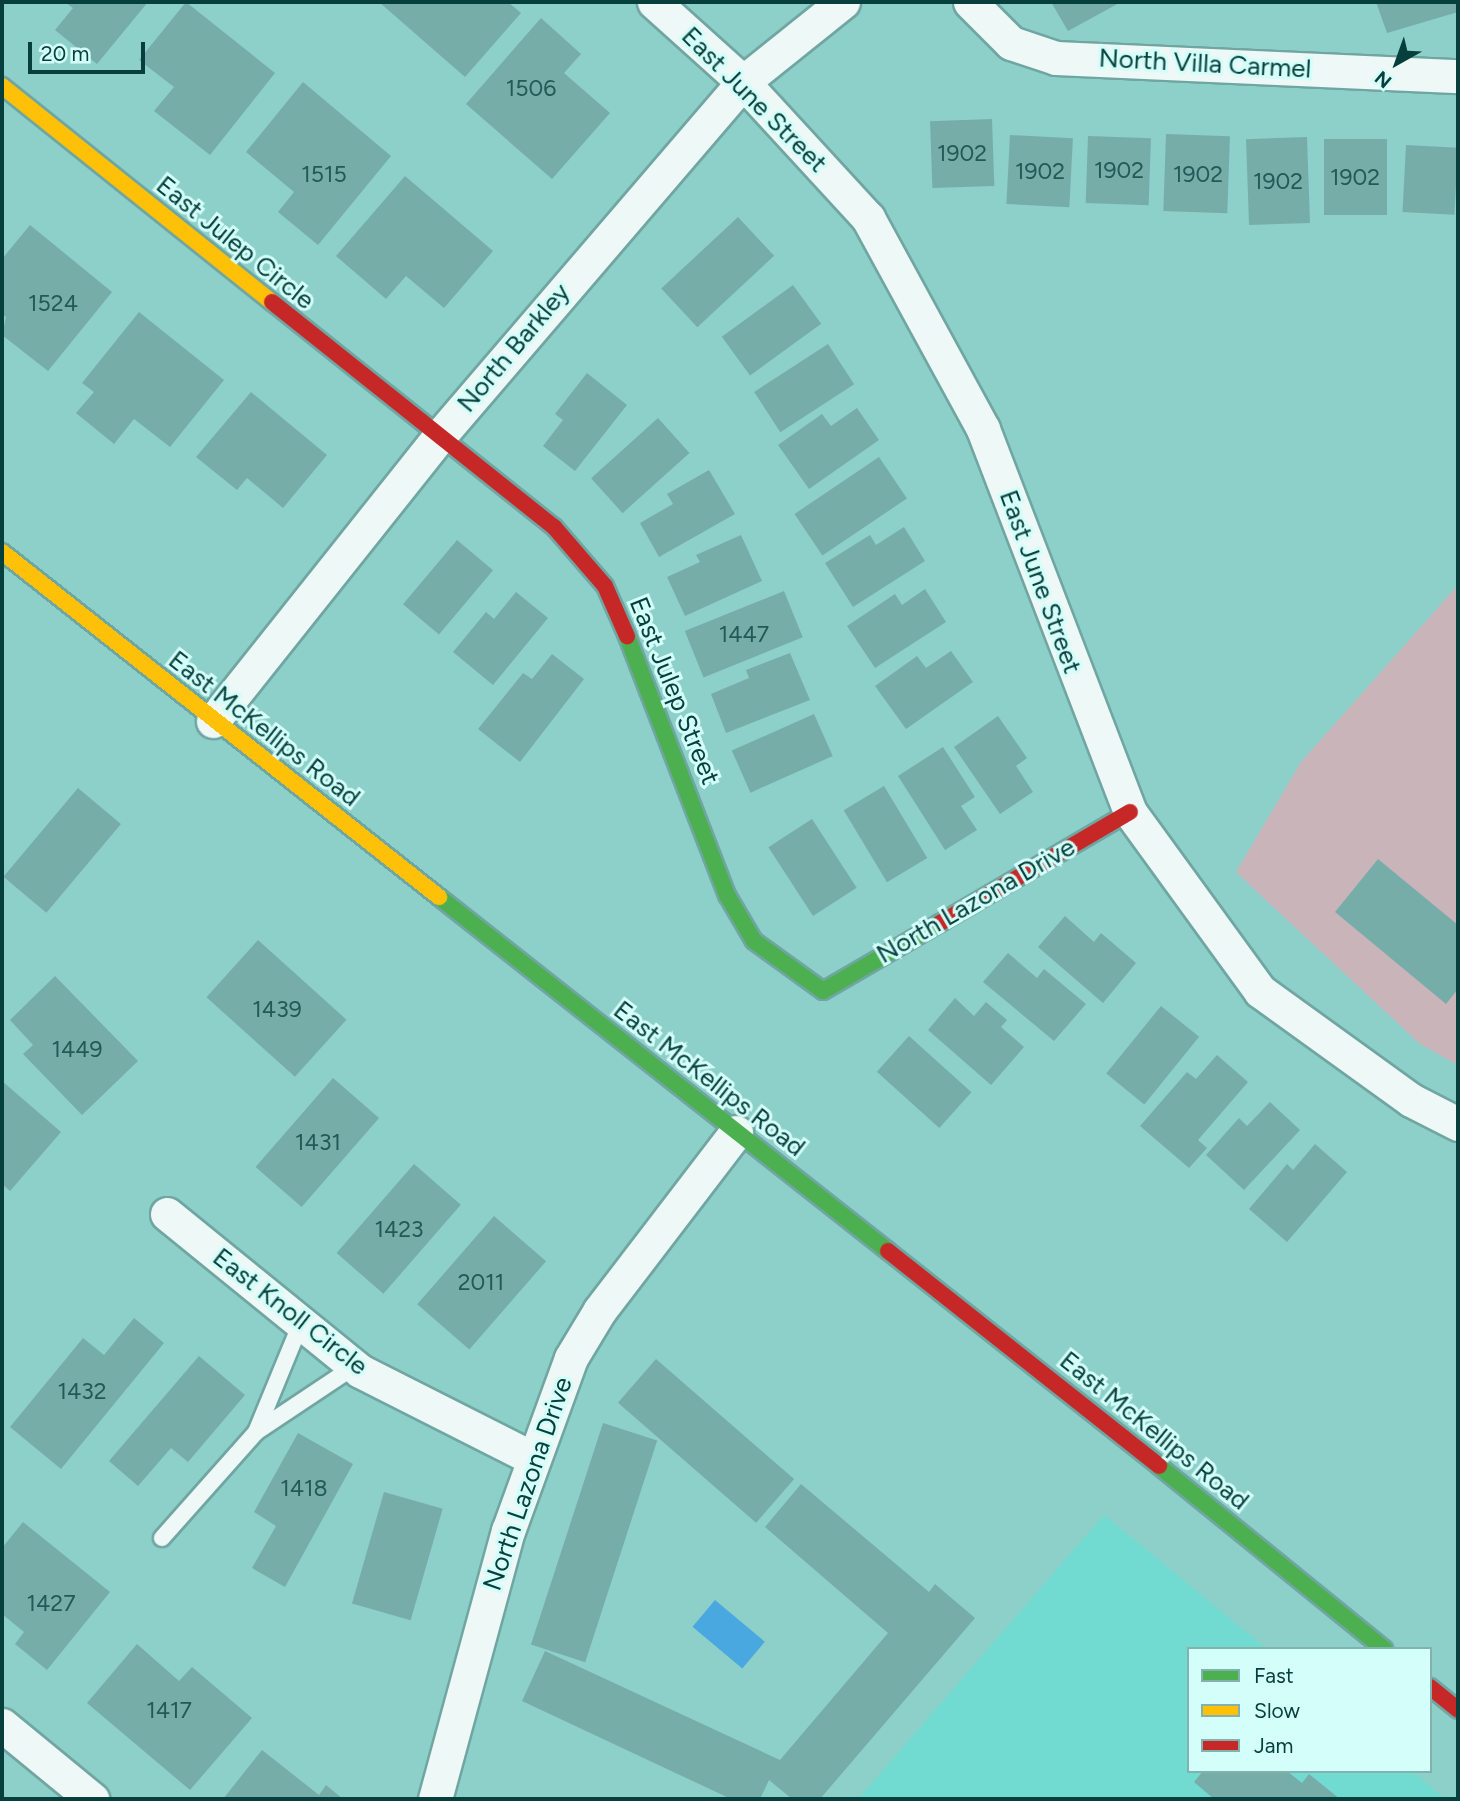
<!DOCTYPE html>
<style>
body{margin:0}
#map{position:relative;width:1460px;height:1801px;overflow:hidden;background:#8dcfc9;font-family:Figtree,sans-serif}
div>[style]{position:absolute}
.built>*{inset:0;background:#71dbd1}
.green>*{inset:0;background:#c9b4ba}
.water>*{inset:0;background:#4aa8e1;transform-origin:0 0}
.building>*{inset:0;background:#77ada9;transform-origin:0 0}
.roads{filter:drop-shadow(2px 0 #70a6a2) drop-shadow(-2px 0 #70a6a2) drop-shadow(0 2px #70a6a2) drop-shadow(0 -2px #70a6a2)}
.lane>*{height:16px;margin:-8px;padding:0 8px;transform-origin:8px;border-radius:8px;background:#eef8f7}
.street>*{height:33px;margin:-16.5px;padding:0 16.5px;transform-origin:16.5px;border-radius:16.5px;background:#eef8f7}
.fast>*{height:16px;margin:-8px;padding:0 8px;transform-origin:8px;border-radius:8px;background:#4caf50}
.slow>*{height:16px;margin:-8px;padding:0 8px;transform-origin:8px;border-radius:8px;background:#ffc107}
.jam>*{height:16px;margin:-8px;padding:0 8px;transform-origin:8px;border-radius:8px;background:#c62828}
span{translate:-50% -50%;white-space:nowrap;text-align:center;line-height:1.15;-webkit-text-stroke:6px #d3fef9;paint-order:stroke}
.number-label{font-size:23px;color:#225a56}
.number-label span{-webkit-text-stroke-width:0}
.street-label{font-size:26px;color:#063f3b}
.frame{position:absolute;inset:0;border:4px solid #063f3b;pointer-events:none}
.legend{position:absolute;left:1187px;top:1647px;width:245px;height:126px;box-sizing:border-box;background:#d3fef9;border:2px solid #81b2ad;margin:0;padding:9px 12px;list-style:none;font-size:21px;color:#063f3b}
.legend li{display:flex;align-items:center;gap:14px;height:35px}
.legend b{width:35px;border:2px solid #81b2ad}
.north{position:absolute;left:1362px;top:28px;width:70px;height:70px;-webkit-text-stroke:5px #d3fef9;paint-order:stroke;rotate:220deg;font-size:19px;font-weight:700;line-height:28px;text-align:center;color:#063f3b}
.north::after{content:'';display:block;margin:auto;width:24px;height:32px;background:#063f3b;clip-path:polygon(50% 0,100% 100%,50% 72%,0 100%)}
.scale{position:absolute;left:28px;top:42px;width:117px;height:32px;box-sizing:border-box;border:4px solid #063f3b;border-top:0;padding-left:9px;font-size:21px;line-height:24px;white-space:nowrap;color:#063f3b;-webkit-text-stroke:5px #d3fef9;paint-order:stroke}
</style>
<div id="map">
<div class="built">
<i style="clip-path:polygon(1104px 1515px,1267px 1649px,1189px 1649px,1189px 1771px,1412px 1771px,1445px 1799px,858px 1799px)"></i>
</div>
<div class="green">
<i style="clip-path:polygon(1458px 585px,1458px 1065px,1420px 1044px,1236px 872px,1301px 762px)"></i>
</div>
<div class="water">
<i style="left:715px;top:1600px;width:65px;height:35px;rotate:40deg"></i>
</div>
<div class="building">
<i style="clip-path:polygon(65px 2px,148px 2px,97px 64px,55px 30px,73px 8px)"></i>
<i style="clip-path:polygon(186px 2px,275px 73px,210px 155px,154px 111px,174px 87px,139px 60px)"></i>
<i style="clip-path:polygon(379px 2px,508px 2px,521px 13px,465px 77px)"></i>
<i style="clip-path:polygon(1051px 2px,1121px 2px,1068px 31px)"></i>
<i style="clip-path:polygon(1376px 2px,1458px 2px,1458px 12px,1387px 33px)"></i>
<i style="clip-path:polygon(541px 18px,581px 54px,564px 73px,610px 113px,552px 179px,466px 104px)"></i>
<i style="clip-path:polygon(303px 82px,391px 156px,318px 245px,278px 212px,294px 192px,246px 152px)"></i>
<i style="left:992px;top:119px;width:67px;height:62px;rotate:88deg"></i>
<i style="left:1166px;top:134px;width:64px;height:77px;rotate:2deg"></i>
<i style="left:1010px;top:135px;width:63px;height:69px;rotate:3deg"></i>
<i style="left:1088px;top:136px;width:63px;height:67px;rotate:2deg"></i>
<i style="left:1307px;top:137px;width:86px;height:61px;rotate:88deg"></i>
<i style="left:1324px;top:139px;width:63px;height:76px"></i>
<i style="left:1406px;top:145px;width:52px;height:67px;rotate:3deg"></i>
<i style="clip-path:polygon(405px 176px,493px 251px,444px 308px,406px 276px,386px 299px,336px 256px)"></i>
<i style="left:738px;top:217px;width:53px;height:105px;rotate:47deg"></i>
<i style="clip-path:polygon(30px 225px,112px 292px,48px 371px,2px 335px,6px 317px,2px 314px,2px 259px)"></i>
<i style="left:793px;top:285px;width:48px;height:88px;rotate:54deg"></i>
<i style="clip-path:polygon(139px 312px,224px 380px,170px 447px,134px 419px,114px 444px,76px 413px,94px 392px,82px 383px)"></i>
<i style="left:828px;top:344px;width:48px;height:88px;rotate:57deg"></i>
<i style="clip-path:polygon(587px 373px,627px 405px,575px 471px,543px 446px,563px 420px,555px 414px)"></i>
<i style="clip-path:polygon(251px 392px,327px 455px,283px 508px,247px 478px,237px 490px,196px 457px)"></i>
<i style="clip-path:polygon(857px 408px,879px 440px,809px 489px,778px 445px,822px 414px,831px 426px)"></i>
<i style="left:658px;top:418px;width:47px;height:90px;rotate:48deg"></i>
<i style="left:879px;top:457px;width:50px;height:102px;rotate:56deg"></i>
<i style="clip-path:polygon(709px 470px,735px 514px,659px 557px,640px 523px,673px 504px,667px 494px)"></i>
<i style="clip-path:polygon(904px 527px,925px 561px,853px 607px,825px 563px,870px 535px,876px 545px)"></i>
<i style="clip-path:polygon(741px 535px,762px 581px,685px 616px,667px 577px,700px 562px,696px 555px)"></i>
<i style="left:457px;top:540px;width:47px;height:84px;rotate:40deg"></i>
<i style="clip-path:polygon(925px 589px,946px 622px,875px 668px,847px 626px,895px 594px,902px 605px)"></i>
<i style="left:784px;top:591px;width:50px;height:107px;rotate:68deg"></i>
<i style="clip-path:polygon(516px 592px,548px 618px,493px 685px,453px 652px,486px 612px,494px 619px)"></i>
<i style="clip-path:polygon(951px 651px,973px 682px,906px 729px,875px 686px,917px 656px,926px 668px)"></i>
<i style="clip-path:polygon(790px 653px,810px 700px,726px 733px,711px 694px,749px 678px,746px 670px)"></i>
<i style="clip-path:polygon(552px 654px,584px 679px,520px 762px,478px 729px,523px 673px,532px 679px)"></i>
<i style="left:814px;top:714px;width:46px;height:90px;rotate:66deg"></i>
<i style="clip-path:polygon(998px 716px,1027px 758px,1016px 766px,1033px 792px,1000px 814px,954px 747px)"></i>
<i style="clip-path:polygon(943px 747px,975px 797px,961px 806px,977px 830px,945px 850px,898px 776px)"></i>
<i style="left:884px;top:786px;width:84px;height:47px;rotate:59deg"></i>
<i style="left:78px;top:788px;width:56px;height:116px;rotate:40deg"></i>
<i style="left:812px;top:819px;width:82px;height:52px;rotate:57deg"></i>
<i style="clip-path:polygon(1378px 859px,1458px 925px,1458px 989px,1446px 1004px,1335px 912px)"></i>
<i style="clip-path:polygon(1065px 916px,1094px 942px,1101px 933px,1136px 963px,1103px 1003px,1038px 947px)"></i>
<i style="left:258px;top:940px;width:119px;height:77px;rotate:42deg"></i>
<i style="clip-path:polygon(1008px 953px,1037px 978px,1044px 969px,1086px 1004px,1054px 1041px,983px 982px)"></i>
<i style="clip-path:polygon(55px 976px,138px 1061px,82px 1115px,23px 1054px,33px 1045px,10px 1020px)"></i>
<i style="clip-path:polygon(955px 998px,974px 1016px,986px 1002px,1007px 1020px,1001px 1027px,1024px 1047px,991px 1085px,928px 1030px)"></i>
<i style="left:1161px;top:1006px;width:49px;height:87px;rotate:39deg"></i>
<i style="left:909px;top:1036px;width:84px;height:48px;rotate:42deg"></i>
<i style="clip-path:polygon(1217px 1055px,1248px 1082px,1198px 1140px,1207px 1148px,1189px 1168px,1140px 1126px,1187px 1072px,1196px 1079px)"></i>
<i style="left:333px;top:1078px;width:61px;height:118px;rotate:41deg"></i>
<i style="clip-path:polygon(2px 1081px,61px 1132px,10px 1191px,2px 1184px)"></i>
<i style="clip-path:polygon(1270px 1102px,1300px 1130px,1244px 1190px,1206px 1155px,1239px 1118px,1247px 1126px)"></i>
<i style="clip-path:polygon(1315px 1144px,1347px 1172px,1287px 1242px,1249px 1209px,1287px 1164px,1293px 1170px)"></i>
<i style="left:414px;top:1164px;width:62px;height:118px;rotate:41deg"></i>
<i style="left:494px;top:1216px;width:69px;height:117px;rotate:41deg"></i>
<i style="clip-path:polygon(134px 1318px,164px 1343px,61px 1469px,10px 1427px,83px 1338px,104px 1355px)"></i>
<i style="clip-path:polygon(199px 1356px,245px 1395px,188px 1462px,171px 1448px,138px 1486px,109px 1461px)"></i>
<i style="left:656px;top:1359px;width:183px;height:58px;rotate:41deg"></i>
<i style="left:603px;top:1423px;width:57px;height:233px;rotate:18deg"></i>
<i style="clip-path:polygon(298px 1433px,353px 1464px,285px 1587px,252px 1568px,276px 1526px,254px 1512px)"></i>
<i style="clip-path:polygon(801px 1484px,929px 1592px,935px 1584px,975px 1618px,820px 1799px,792px 1799px,769px 1780px,760px 1799px,731px 1799px,522px 1701px,545px 1651px,780px 1760px,888px 1633px,765px 1527px)"></i>
<i style="left:384px;top:1492px;width:61px;height:116px;rotate:16deg"></i>
<i style="clip-path:polygon(23px 1522px,110px 1592px,47px 1670px,15px 1644px,24px 1632px,2px 1614px,2px 1548px)"></i>
<i style="clip-path:polygon(137px 1644px,179px 1681px,192px 1667px,252px 1718px,190px 1790px,87px 1703px)"></i>
<i style="clip-path:polygon(262px 1750px,319px 1795px,326px 1785px,343px 1799px,223px 1799px)"></i>
<i style="clip-path:polygon(1203px 1771px,1287px 1771px,1302px 1783px,1309px 1774px,1340px 1799px,1214px 1799px,1194px 1782px)"></i>
</div>
<div class="roads">
<div class="lane">
<i style="left:301px;top:1323px;width:118px;rotate:112.4deg"></i>
<i style="left:256px;top:1432px;width:119px;rotate:-33.7deg"></i>
<i style="left:162px;top:1538px;width:142px;rotate:-48.4deg"></i>
</div>
<div class="street">
<i style="left:654px;top:2px;width:120px;rotate:42deg"></i>
<i style="left:743px;top:82px;width:185px;rotate:47.4deg"></i>
<i style="left:868px;top:218px;width:240px;rotate:61.4deg"></i>
<i style="left:983px;top:429px;width:410px;rotate:69deg"></i>
<i style="left:1130px;top:812px;width:221px;rotate:54deg"></i>
<i style="left:1260px;top:991px;width:186px;rotate:35.8deg"></i>
<i style="left:1411px;top:1100px;width:53px;rotate:27.1deg"></i>
<i style="left:970px;top:2px;width:58px;rotate:45deg"></i>
<i style="left:1011px;top:43px;width:47px;rotate:18.4deg"></i>
<i style="left:1056px;top:58px;width:402px;rotate:2.6deg"></i>
<i style="left:213px;top:721px;width:362px;rotate:-51.5deg"></i>
<i style="left:438px;top:438px;width:469px;rotate:-49.4deg"></i>
<i style="left:743px;top:82px;width:128px;rotate:-38.7deg"></i>
<i style="left:167px;top:1214px;width:249px;rotate:39.1deg"></i>
<i style="left:360px;top:1371px;width:193px;rotate:26.8deg"></i>
<i style="left:2px;top:1725px;width:117px;rotate:39.4deg"></i>
<i style="left:435px;top:1799px;width:278px;rotate:-74.8deg"></i>
<i style="left:508px;top:1531px;width:184px;rotate:-70deg"></i>
<i style="left:571px;top:1358px;width:56px;rotate:-58.9deg"></i>
<i style="left:600px;top:1310px;width:224px;rotate:-52.6deg"></i>
</div>
<div class="fast">
<i style="left:627px;top:636px;width:278px;rotate:68.9deg"></i>
<i style="left:727px;top:895px;width:53px;rotate:59.6deg"></i>
<i style="left:754px;top:941px;width:85px;rotate:35.9deg"></i>
<i style="left:823px;top:991px;width:135px;rotate:-30.2deg"></i>
<i style="left:439px;top:897px;width:572px;rotate:38.25deg"></i>
<i style="left:1159px;top:1466px;width:290px;rotate:39.1deg"></i>
</div>
<div class="slow">
<i style="left:2px;top:86px;width:346px;rotate:38.7deg"></i>
<i style="left:2px;top:552px;width:557px;rotate:38.29deg"></i>
</div>
<div class="jam">
<i style="left:272px;top:302px;width:361px;rotate:38.6deg"></i>
<i style="left:554px;top:527px;width:78px;rotate:49.2deg"></i>
<i style="left:605px;top:586px;width:55px;rotate:66.3deg"></i>
<i style="left:940px;top:923px;width:220px;rotate:-30.3deg"></i>
<i style="left:888px;top:1251px;width:346px;rotate:38.4deg"></i>
<i style="left:1430px;top:1687px;width:36px;rotate:39deg"></i>
</div>
</div>
<div class="number-label">
<span style="left:531px;top:88px">1506</span>
<span style="left:962px;top:153px">1902</span>
<span style="left:1119px;top:170px">1902</span>
<span style="left:1040px;top:171px">1902</span>
<span style="left:324px;top:174px">1515</span>
<span style="left:1198px;top:174px">1902</span>
<span style="left:1355px;top:177px">1902</span>
<span style="left:1278px;top:181px">1902</span>
<span style="left:53px;top:303px">1524</span>
<span style="left:744px;top:634px">1447</span>
<span style="left:277px;top:1009px">1439</span>
<span style="left:77px;top:1049px">1449</span>
<span style="left:318px;top:1142px">1431</span>
<span style="left:399px;top:1229px">1423</span>
<span style="left:481px;top:1282px">2011</span>
<span style="left:82px;top:1391px">1432</span>
<span style="left:304px;top:1488px">1418</span>
<span style="left:51px;top:1603px">1427</span>
<span style="left:169px;top:1710px">1417</span>
</div>
<div class="street-label">
<span style="left:1205px;top:64px;rotate:3deg">North Villa Carmel</span>
<span style="left:754px;top:100px;rotate:45deg">East June Street</span>
<span style="left:235px;top:243px;rotate:39deg">East Julep Circle</span>
<span style="left:514px;top:348px;rotate:-50deg">North Barkley</span>
<span style="left:1040px;top:582px;rotate:70deg">East June Street</span>
<span style="left:674px;top:691px;rotate:68deg">East Julep Street</span>
<span style="left:264px;top:729px;rotate:38deg">East McKellips Road</span>
<span style="left:976px;top:901px;rotate:-30deg">North Lazona Drive</span>
<span style="left:709px;top:1079px;rotate:38deg">East McKellips Road</span>
<span style="left:290px;top:1312px;rotate:38deg">East Knoll Circle</span>
<span style="left:1154px;top:1431px;rotate:39deg">East McKellips Road</span>
<span style="left:528px;top:1484px;rotate:-71deg">North Lazona Drive</span>
</div>
<div class="frame"></div>
<ul class="legend">
<li><b style="height:9px;background:#4caf50"></b>Fast</li>
<li><b style="height:9px;background:#ffc107"></b>Slow</li>
<li><b style="height:9px;background:#c62828"></b>Jam</li>
</ul>
<div class="north">N</div>
<div class="scale">20 m</div>
</div>
